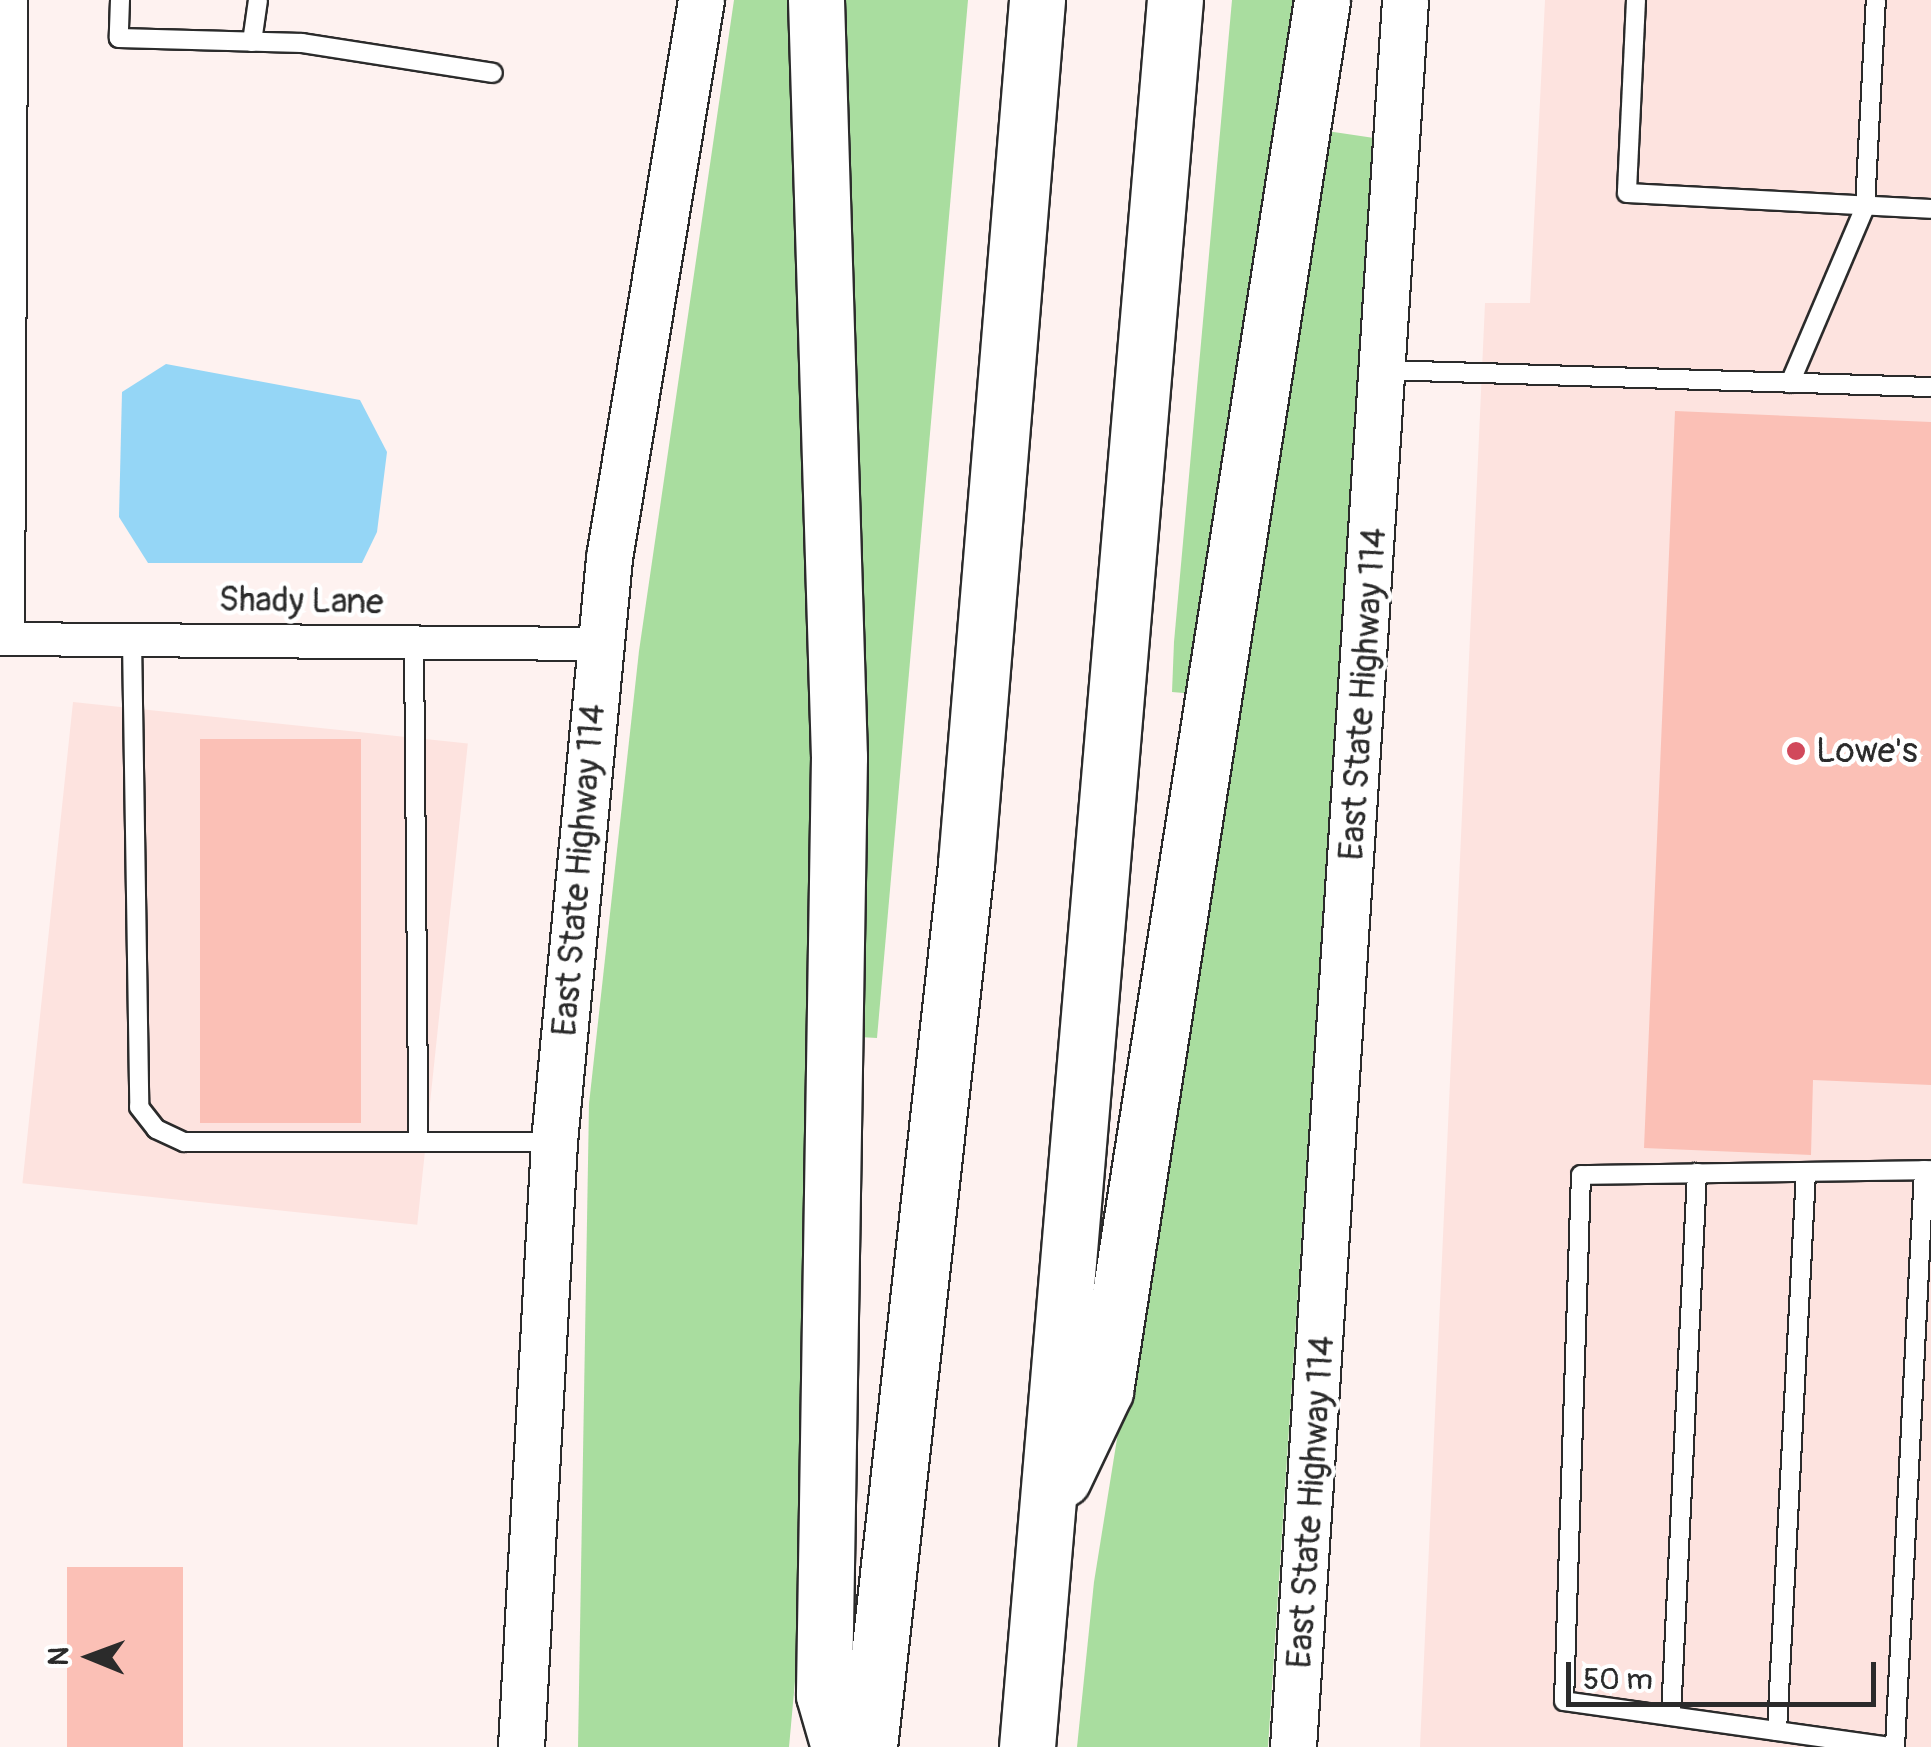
<!DOCTYPE html>
<style>
body{margin:0}
#map{position:relative;width:1931px;height:1747px;overflow:hidden;background:#fef2f0;font-family:Pangolin,sans-serif}
div>[style]{position:absolute}
.built>*{inset:0;background:#fde3df;transform-origin:0 0}
.green>*{inset:0;background:#a9dd9f}
.water>*{inset:0;background:#95d6f6}
.building>*{inset:0;background:#fbc0b6;transform-origin:0 0}
.roads{filter:drop-shadow(2px 0 #2b2b2b) drop-shadow(-2px 0 #2b2b2b) drop-shadow(0 2px #2b2b2b) drop-shadow(0 -2px #2b2b2b)}
.lane>*{height:18px;margin:-9px;padding:0 9px;transform-origin:9px;border-radius:9px;background:#fff}
.street>*{height:32px;margin:-16px;padding:0 16px;transform-origin:16px;border-radius:16px;background:#fff}
.secondary>*{height:45px;margin:-22.5px;padding:0 22.5px;transform-origin:22.5px;border-radius:22.5px;background:#fff}
.highway>*{height:55px;margin:-27.5px;padding:0 27.5px;transform-origin:27.5px;border-radius:27.5px;background:#fff}
.dots>*{width:28px;height:28px;translate:-50% -50%;box-sizing:border-box;border:5px solid #fff;border-radius:50%}
span{translate:-50% -50%;white-space:nowrap;text-align:center;line-height:1.15;-webkit-text-stroke:9px #fff;paint-order:stroke}
.street-label{font-size:35px;color:#2b2b2b}
.poi-label{font-size:35px;color:#2b2b2b}
.left{translate:0 -50%;text-align:left}
.north{position:absolute;left:40px;top:1607px;width:100px;height:100px;-webkit-text-stroke:8px #fff;paint-order:stroke;rotate:271deg;font-size:28px;font-weight:700;line-height:40px;text-align:center;color:#2b2b2b}
.north::after{content:'';display:block;margin:auto;width:35px;height:45px;background:#2b2b2b;clip-path:polygon(50% 0,100% 100%,50% 72%,0 100%)}
.scale{position:absolute;left:1566px;top:1662px;width:310px;height:45px;box-sizing:border-box;border:5px solid #2b2b2b;border-top:0;padding-left:12px;font-size:30px;line-height:35px;white-space:nowrap;color:#2b2b2b;-webkit-text-stroke:8px #fff;paint-order:stroke}
</style>
<div id="map">
<div class="built">
<i style="clip-path:polygon(1545px 0,1931px 0,1931px 1747px,1420px 1747px,1485px 303px,1530px 303px)"></i>
<i style="left:73px;top:702px;width:397px;height:484px;rotate:6deg"></i>
</div>
<div class="green">
<i style="clip-path:polygon(734px 0,788px 0,813px 675px,805px 1571px,789px 1747px,578px 1747px,589px 1104px,639px 651px)"></i>
<i style="clip-path:polygon(823px 0,968px 0,877px 1038px,859px 1037px)"></i>
<i style="clip-path:polygon(1232px 0,1308px 0,1195px 694px,1172px 692px,1174px 642px)"></i>
<i style="clip-path:polygon(1327px 131px,1374px 138px,1268px 1747px,1077px 1747px,1094px 1582px)"></i>
</div>
<div class="water">
<i style="clip-path:polygon(166px 364px,360px 400px,387px 452px,377px 532px,362px 563px,148px 563px,119px 517px,122px 392px)"></i>
</div>
<div class="building">
<i style="clip-path:polygon(1675px 411px,1931px 422px,1931px 1085px,1813px 1080px,1811px 1155px,1644px 1148px)"></i>
<i style="left:200px;top:739px;width:161px;height:384px"></i>
<i style="left:67px;top:1567px;width:116px;height:180px"></i>
</div>
<div class="roads">
<div class="lane">
<i style="left:120px;top:0;width:38px;rotate:92deg"></i>
<i style="left:119px;top:38px;width:183px;rotate:1.6deg"></i>
<i style="left:302px;top:43px;width:193px;rotate:8.9deg"></i>
<i style="left:1636px;top:0;width:193px;rotate:92.7deg"></i>
<i style="left:1627px;top:193px;width:304px;rotate:3deg"></i>
<i style="left:252px;top:42px;width:42px;rotate:-81.9deg"></i>
<i style="left:1383px;top:370px;width:548px;rotate:1.78deg"></i>
<i style="left:1790px;top:383px;width:191px;rotate:-66.9deg"></i>
<i style="left:1865px;top:207px;width:207px;rotate:-87deg"></i>
<i style="left:132px;top:640px;width:467px;rotate:89.1deg"></i>
<i style="left:139px;top:1107px;width:28px;rotate:52deg"></i>
<i style="left:156px;top:1129px;width:31px;rotate:25deg"></i>
<i style="left:184px;top:1142px;width:369px"></i>
<i style="left:414px;top:643px;width:499px;rotate:89.5deg"></i>
<i style="left:1671px;top:1716px;width:544px;rotate:-87.26deg"></i>
<i style="left:1777px;top:1731px;width:560px;rotate:-87.03deg"></i>
<i style="left:1890px;top:1747px;width:329px;rotate:-172deg"></i>
<i style="left:1564px;top:1701px;width:526px;rotate:-88.15deg"></i>
<i style="left:1581px;top:1175px;width:350px;rotate:-0.8deg"></i>
<i style="left:1895px;top:1747px;width:578px;rotate:-87.12deg"></i>
</div>
<div class="street">
<i style="left:0;top:639px;width:600px;rotate:0.48deg"></i>
<i style="left:8px;top:639px;width:639px;rotate:-89.73deg"></i>
</div>
<div class="secondary">
<i style="left:521px;top:1747px;width:606px;rotate:-86.88deg"></i>
<i style="left:554px;top:1142px;width:587px;rotate:-84.62deg"></i>
<i style="left:609px;top:558px;width:566px;rotate:-80.64deg"></i>
<i style="left:1293px;top:1747px;width:1751px;rotate:-86.33deg"></i>
</div>
<div class="highway">
<i style="left:816px;top:0;width:757px;rotate:88.26deg"></i>
<i style="left:839px;top:757px;width:938px;rotate:90.92deg"></i>
<i style="left:824px;top:1695px;width:54px;rotate:73.9deg"></i>
<i style="left:1063px;top:1479px;width:98px;rotate:-64.5deg"></i>
<i style="left:1105px;top:1391px;width:1408px;rotate:-81.13deg"></i>
<i style="left:869px;top:1747px;width:888px;rotate:-83.73deg"></i>
<i style="left:966px;top:864px;width:867px;rotate:-85.3deg"></i>
<i style="left:1027px;top:1747px;width:1753px;rotate:-85.16deg"></i>
</div>
</div>
<div class="dots">
<i style="left:1796px;top:751px;background:#d1495b"></i>
</div>
<div class="street-label">
<span style="left:301px;top:601px;rotate:1deg">Shady Lane</span>
<span style="left:1363px;top:694px;rotate:-86deg">East State Highway 114</span>
<span style="left:579px;top:870px;rotate:-85deg">East State Highway 114</span>
<span style="left:1311px;top:1502px;rotate:-86deg">East State Highway 114</span>
</div>
<div class="poi-label">
<span class="left" style="left:1816px;top:751px">Lowe's</span>
</div>
<div class="north">N</div>
<div class="scale">50 m</div>
</div>
